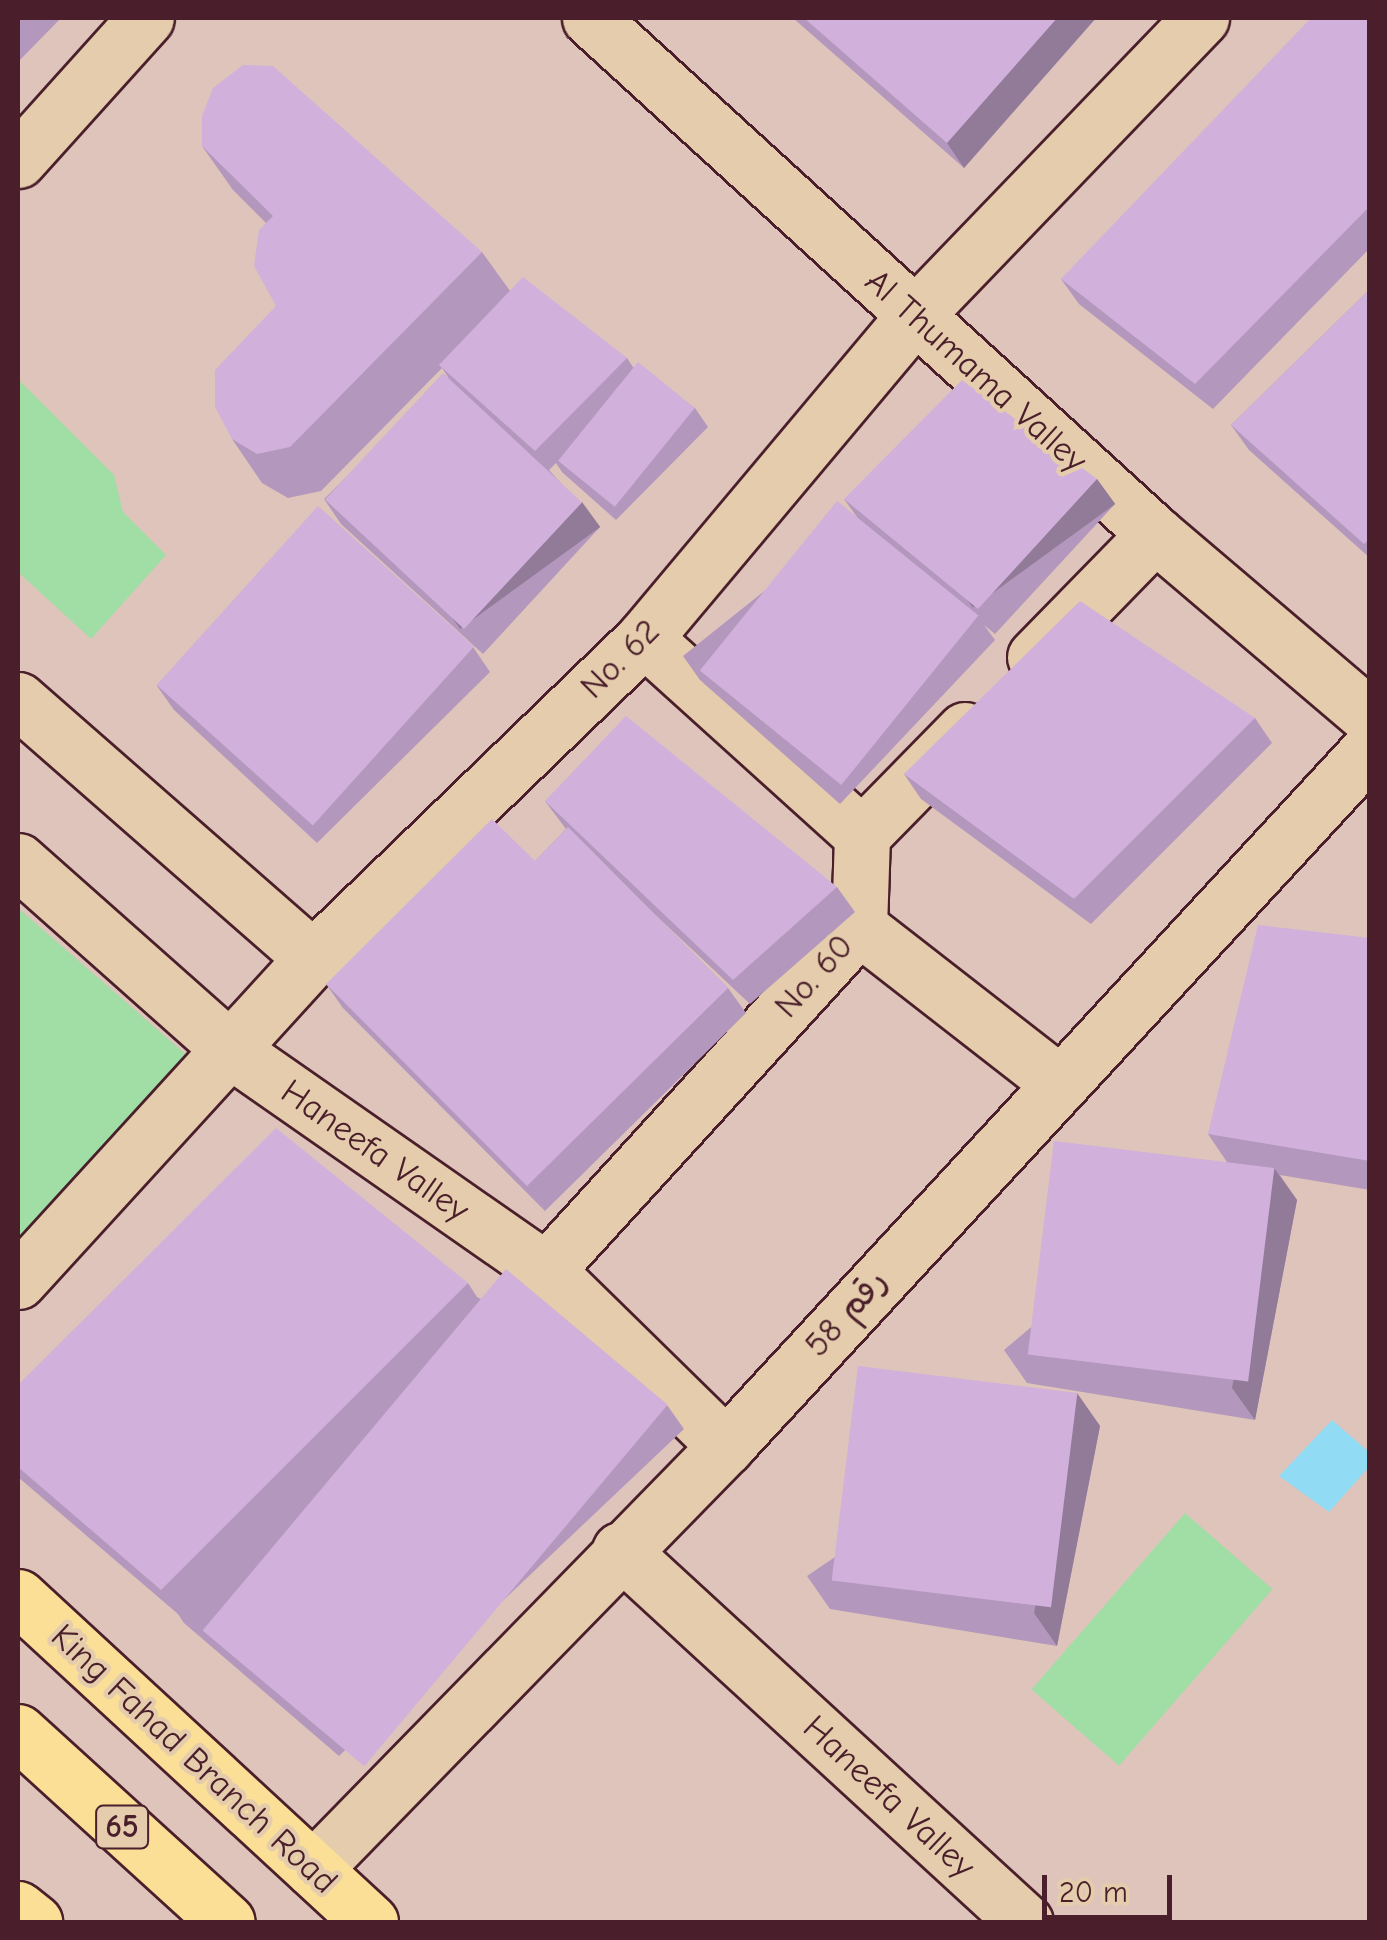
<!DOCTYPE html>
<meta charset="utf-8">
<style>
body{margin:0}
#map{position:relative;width:1387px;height:1940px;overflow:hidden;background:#dec4ba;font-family:"Comic Neue","Playpen Sans Arabic",sans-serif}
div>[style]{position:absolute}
.green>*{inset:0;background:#a0dea5;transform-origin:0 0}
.water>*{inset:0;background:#92dbf4}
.roads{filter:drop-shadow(2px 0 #4a1f2b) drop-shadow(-2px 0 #4a1f2b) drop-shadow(0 2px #4a1f2b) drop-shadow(0 -2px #4a1f2b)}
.minor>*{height:55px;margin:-27.5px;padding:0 27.5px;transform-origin:27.5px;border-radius:27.5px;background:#e4ccac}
.major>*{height:55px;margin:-27.5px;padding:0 27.5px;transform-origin:27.5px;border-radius:27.5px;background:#fbdf96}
.highway>*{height:55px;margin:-27.5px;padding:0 27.5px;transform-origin:27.5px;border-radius:27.5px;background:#fbdf96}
.wall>*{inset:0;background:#b497bc}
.shaded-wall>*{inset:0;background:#927b99;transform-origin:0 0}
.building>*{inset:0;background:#d1b0db;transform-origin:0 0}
span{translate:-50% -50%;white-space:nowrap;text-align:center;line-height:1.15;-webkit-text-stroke:9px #e4ccac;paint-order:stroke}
.shield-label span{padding:2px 8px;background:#e4ccac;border:2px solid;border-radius:8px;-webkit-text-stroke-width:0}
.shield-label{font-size:32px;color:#4a1f2b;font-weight:700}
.street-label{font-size:35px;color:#4a1f2b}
.frame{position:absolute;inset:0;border:20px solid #4a1f2b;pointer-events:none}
.scale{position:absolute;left:1042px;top:1875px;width:130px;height:45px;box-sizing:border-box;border:5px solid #4a1f2b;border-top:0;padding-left:12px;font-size:30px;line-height:35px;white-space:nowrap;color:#4a1f2b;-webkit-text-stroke:8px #e4ccac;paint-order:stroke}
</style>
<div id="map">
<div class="green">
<i style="clip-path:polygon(18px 379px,114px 475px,123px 512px,166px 555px,91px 639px,18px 572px)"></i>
<i style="clip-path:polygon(18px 908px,206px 1072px,18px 1269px)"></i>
<i style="left:1185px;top:1513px;width:116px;height:234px;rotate:41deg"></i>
</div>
<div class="water">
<i style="clip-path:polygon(1332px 1420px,1369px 1452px,1370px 1466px,1329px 1512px,1279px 1476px)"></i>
</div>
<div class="roads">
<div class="minor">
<i style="left:590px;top:18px;width:765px;rotate:42.4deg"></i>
<i style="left:1155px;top:534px;width:282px;rotate:40.4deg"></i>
<i style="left:18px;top:160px;width:191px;rotate:-48deg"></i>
<i style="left:644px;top:638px;width:294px;rotate:42.1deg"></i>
<i style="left:1035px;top:657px;width:172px;rotate:-45.7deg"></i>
<i style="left:18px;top:700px;width:392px;rotate:41.2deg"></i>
<i style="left:18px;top:861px;width:286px;rotate:41.6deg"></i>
<i style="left:232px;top:1051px;width:383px;rotate:34.9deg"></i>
<i style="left:546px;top:1270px;width:252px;rotate:44.4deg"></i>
<i style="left:859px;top:927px;width:251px;rotate:37.9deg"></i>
<i style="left:546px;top:1270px;width:464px;rotate:-47.6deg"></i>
<i style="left:859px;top:927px;width:92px;rotate:-88.1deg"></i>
<i style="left:862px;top:835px;width:147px;rotate:-45.6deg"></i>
<i style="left:18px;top:1281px;width:437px;rotate:-47.6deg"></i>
<i style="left:313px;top:958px;width:460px;rotate:-44deg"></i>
<i style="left:644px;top:638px;width:420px;rotate:-50deg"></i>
<i style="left:914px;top:316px;width:414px;rotate:-46.1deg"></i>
<i style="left:620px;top:1550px;width:550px;rotate:42.57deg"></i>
<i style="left:313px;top:1869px;width:591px;rotate:-45.69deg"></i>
<i style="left:726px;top:1446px;width:949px;rotate:-47.26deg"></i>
</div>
<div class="major">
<i style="left:18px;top:1597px;width:479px;rotate:42.7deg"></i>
</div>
<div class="highway">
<i style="left:18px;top:1732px;width:282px;rotate:42.3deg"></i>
<i style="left:18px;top:1909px;width:21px;rotate:39deg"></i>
</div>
</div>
<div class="wall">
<i style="clip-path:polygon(18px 18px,61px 18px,18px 62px)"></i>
<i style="clip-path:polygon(793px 18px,1096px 18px,964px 168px)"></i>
<i style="clip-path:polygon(1370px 18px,1370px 248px,1213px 409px,1079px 304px,1061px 279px)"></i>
<i style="clip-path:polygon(202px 146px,482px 252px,510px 291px,627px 358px,633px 367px,695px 408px,708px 427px,616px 520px,562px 472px,556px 463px,549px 470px,600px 527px,483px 654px,341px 524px,324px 499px,448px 377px,442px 368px,321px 491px,288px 498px,262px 483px,232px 439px,276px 306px,266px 223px,233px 190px)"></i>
<i style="clip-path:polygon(1370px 289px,1370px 558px,1249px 450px,1231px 425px)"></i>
<i style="clip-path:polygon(1097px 479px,1115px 504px,995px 634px,984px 625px,995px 640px,840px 804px,700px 680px,683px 656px,857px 517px,844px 499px)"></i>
<i style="clip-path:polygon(473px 647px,490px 672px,317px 843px,174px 710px,157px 686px)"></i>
<i style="clip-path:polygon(1255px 718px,1272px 743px,1091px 924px,921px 799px,904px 774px)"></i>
<i style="clip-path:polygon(545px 801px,837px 887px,855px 912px,750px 1004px,648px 908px,728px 988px,746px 1013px,545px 1211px,343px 1008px,326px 984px,535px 861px,566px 829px)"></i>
<i style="clip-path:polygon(1370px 938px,1370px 1190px,1280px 1175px,1297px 1200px,1255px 1420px,1027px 1383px,1004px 1350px,1227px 1162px,1208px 1134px)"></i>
<i style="clip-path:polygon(468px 1283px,477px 1297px,667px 1405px,684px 1429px,339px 1756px,184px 1623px,178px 1614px,18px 1477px,18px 1385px)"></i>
<i style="clip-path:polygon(1077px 1393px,1100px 1426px,1057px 1646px,830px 1609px,807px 1576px)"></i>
</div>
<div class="shaded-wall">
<i style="clip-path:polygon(1057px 18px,1096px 18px,964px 168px,947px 143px)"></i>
<i style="left:1097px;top:479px;width:31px;height:176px;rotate:54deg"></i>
<i style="left:582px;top:502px;width:31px;height:173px;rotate:54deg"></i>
<i style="clip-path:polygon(1274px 1168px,1297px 1200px,1255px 1420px,1232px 1388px)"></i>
<i style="clip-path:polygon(1077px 1393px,1100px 1426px,1057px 1646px,1034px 1613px)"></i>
</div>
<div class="building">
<i style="clip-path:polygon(804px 18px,1057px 18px,947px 143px)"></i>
<i style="clip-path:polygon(1311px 18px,1370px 18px,1370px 206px,1195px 384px,1061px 279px)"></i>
<i style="clip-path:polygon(243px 65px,273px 66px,482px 252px,290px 447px,257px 454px,232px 439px,215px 407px,215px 370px,276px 306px,254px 266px,259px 230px,273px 216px,202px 146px,202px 116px,213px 88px)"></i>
<i style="clip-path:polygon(523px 277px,627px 358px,535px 451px,439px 365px)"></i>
<i style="clip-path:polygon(1370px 289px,1370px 539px,1364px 544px,1231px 425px)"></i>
<i style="left:638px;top:362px;width:73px;height:127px;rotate:39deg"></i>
<i style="left:443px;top:373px;width:190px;height:173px;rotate:43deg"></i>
<i style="clip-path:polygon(962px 380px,1097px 479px,978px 609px,844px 499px)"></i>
<i style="left:837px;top:501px;width:182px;height:218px;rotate:39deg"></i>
<i style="left:318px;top:506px;width:210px;height:241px;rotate:42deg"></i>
<i style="clip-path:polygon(1080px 601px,1255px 718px,1074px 899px,904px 774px)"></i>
<i style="clip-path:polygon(626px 716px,837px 887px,733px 980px,545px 801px)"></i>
<i style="clip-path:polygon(492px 819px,535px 861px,568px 827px,728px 988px,527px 1186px,326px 984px)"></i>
<i style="clip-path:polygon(1258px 925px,1370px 938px,1370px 1161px,1208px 1134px)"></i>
<i style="clip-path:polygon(276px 1128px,468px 1283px,161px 1590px,18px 1467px,18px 1385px)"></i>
<i style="left:1054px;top:1141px;width:222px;height:215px;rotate:7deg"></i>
<i style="left:506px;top:1269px;width:211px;height:472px;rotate:40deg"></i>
<i style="left:858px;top:1366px;width:221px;height:216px;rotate:7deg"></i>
</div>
<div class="shield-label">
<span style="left:122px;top:1827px">65</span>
</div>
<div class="street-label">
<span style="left:976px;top:371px;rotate:42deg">Al Thumama Valley</span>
<span style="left:620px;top:659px;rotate:-45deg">No. 62</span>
<span style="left:814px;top:976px;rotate:-48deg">No. 60</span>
<span style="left:375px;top:1151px;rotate:35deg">Haneefa Valley</span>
<span style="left:846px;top:1313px;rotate:-48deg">رقم 58</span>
<span style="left:194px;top:1759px;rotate:43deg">King Fahad Branch Road</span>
<span style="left:889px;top:1797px;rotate:43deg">Haneefa Valley</span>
</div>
<div class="frame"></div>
<div class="scale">20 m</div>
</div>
